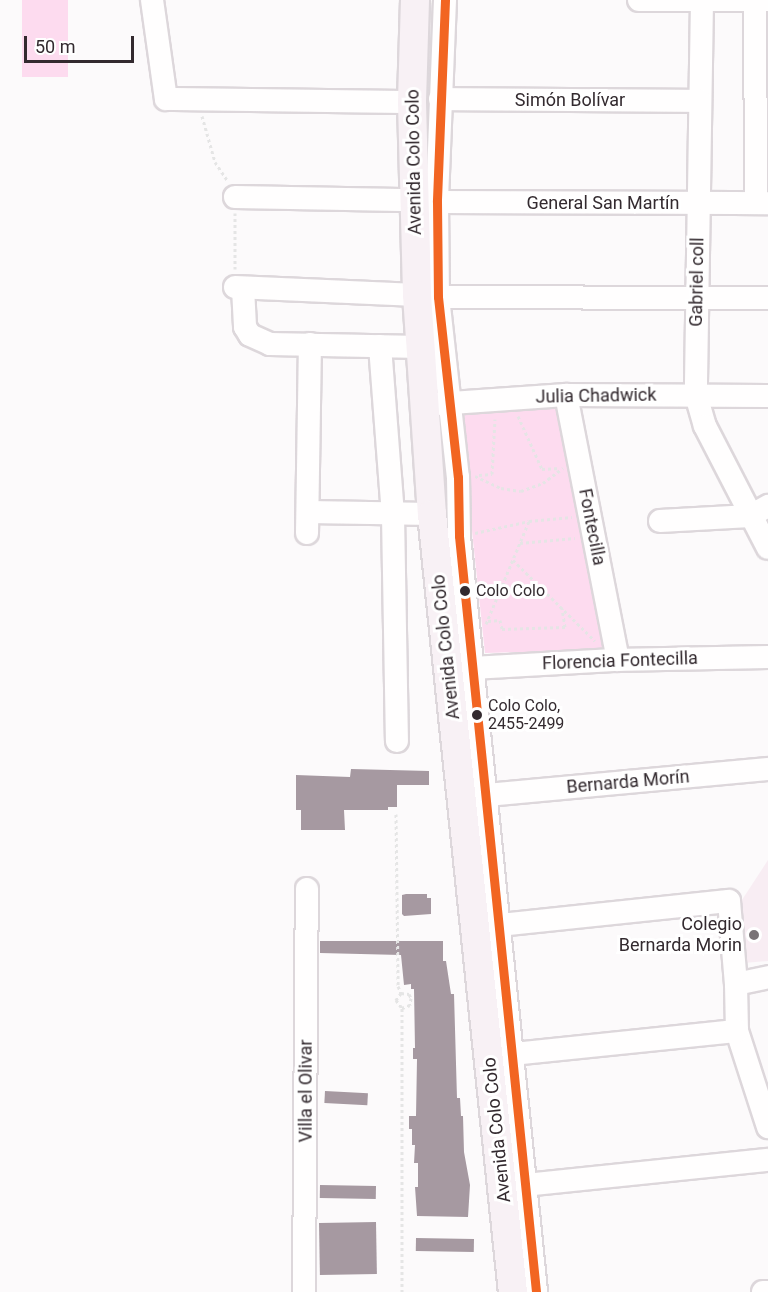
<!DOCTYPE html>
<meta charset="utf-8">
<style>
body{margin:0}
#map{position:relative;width:768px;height:1292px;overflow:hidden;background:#fcfafb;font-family:Roboto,sans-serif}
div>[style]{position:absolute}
.built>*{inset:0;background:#f8edf3}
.green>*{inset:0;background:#fddbef;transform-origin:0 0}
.building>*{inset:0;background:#a699a1;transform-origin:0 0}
.path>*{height:3px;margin-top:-1.5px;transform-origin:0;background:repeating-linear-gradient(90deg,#e5e5e5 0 3px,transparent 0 6px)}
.roads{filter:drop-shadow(2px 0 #ddd7db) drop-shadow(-2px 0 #ddd7db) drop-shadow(0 2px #ddd7db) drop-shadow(0 -2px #ddd7db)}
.minor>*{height:22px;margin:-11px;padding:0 11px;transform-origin:11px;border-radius:11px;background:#fffefe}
.major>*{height:28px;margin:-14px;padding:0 14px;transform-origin:14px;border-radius:14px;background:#f8f1f5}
.bus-1>*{height:9px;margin:-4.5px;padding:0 4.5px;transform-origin:4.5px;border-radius:4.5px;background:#f26522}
.dots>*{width:16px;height:16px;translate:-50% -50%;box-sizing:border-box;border:3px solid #fff;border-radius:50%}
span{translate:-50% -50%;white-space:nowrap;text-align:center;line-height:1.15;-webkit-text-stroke:6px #fff;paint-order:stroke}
.bus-label{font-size:16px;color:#332a2f}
.left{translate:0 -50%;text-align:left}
.street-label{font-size:18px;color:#332a2f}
.poi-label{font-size:18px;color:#332a2f}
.right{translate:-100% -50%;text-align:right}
.scale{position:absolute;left:24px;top:36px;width:110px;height:27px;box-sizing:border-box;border:3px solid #332a2f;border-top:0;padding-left:8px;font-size:18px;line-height:21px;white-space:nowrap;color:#332a2f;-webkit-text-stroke:4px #fff;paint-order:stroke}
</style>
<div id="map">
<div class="built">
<i style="clip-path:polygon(768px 860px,768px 961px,744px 963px,736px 909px)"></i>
</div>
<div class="green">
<i style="left:22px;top:0;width:46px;height:77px"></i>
<i style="clip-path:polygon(556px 404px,604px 650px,485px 653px,459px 409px)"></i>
</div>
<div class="building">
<i style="clip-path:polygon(351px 769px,429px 771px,429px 785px,397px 785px,397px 807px,388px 807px,388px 810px,344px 810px,345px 830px,301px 830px,301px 810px,296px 810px,296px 775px,350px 777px)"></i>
<i style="clip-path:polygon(406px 894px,427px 894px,427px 898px,431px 898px,431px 914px,404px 916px,402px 914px,402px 895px)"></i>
<i style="clip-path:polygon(320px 941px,443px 941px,443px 961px,446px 961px,451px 994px,454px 994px,457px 1098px,460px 1098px,461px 1116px,463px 1116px,464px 1152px,470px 1185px,468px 1217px,417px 1216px,415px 1187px,418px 1187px,418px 1163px,414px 1163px,415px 1145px,412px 1145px,412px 1129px,409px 1129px,409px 1116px,416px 1116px,417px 1059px,413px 1059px,413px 1048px,415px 1048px,414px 989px,411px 989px,411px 984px,404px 985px,401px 955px,320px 953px)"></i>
<i style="left:325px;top:1091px;width:43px;height:12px;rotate:3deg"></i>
<i style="left:320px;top:1185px;width:56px;height:13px;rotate:1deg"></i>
<i style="left:376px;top:1222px;width:52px;height:57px;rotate:89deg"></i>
<i style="left:416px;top:1238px;width:58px;height:13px;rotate:1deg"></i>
</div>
<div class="path">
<i style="left:202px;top:116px;width:48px;rotate:74.2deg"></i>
<i style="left:215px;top:162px;width:23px;rotate:56deg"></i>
<i style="left:235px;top:269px;width:56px;rotate:-90deg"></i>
<i style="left:518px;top:416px;width:58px;rotate:65.6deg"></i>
<i style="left:542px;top:469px;width:18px;rotate:-3deg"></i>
<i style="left:479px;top:475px;width:13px;rotate:-4deg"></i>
<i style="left:492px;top:474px;width:55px;rotate:-86.9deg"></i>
<i style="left:475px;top:476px;width:29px;rotate:25deg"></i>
<i style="left:501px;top:488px;width:20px;rotate:9deg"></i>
<i style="left:521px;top:491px;width:23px;rotate:-20deg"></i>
<i style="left:543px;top:483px;width:25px;rotate:-37deg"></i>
<i style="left:475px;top:533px;width:55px;rotate:-12.5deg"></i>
<i style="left:529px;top:521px;width:43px;rotate:-5.3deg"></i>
<i style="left:520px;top:543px;width:55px;rotate:-5.2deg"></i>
<i style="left:513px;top:560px;width:115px;rotate:44.6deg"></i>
<i style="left:488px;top:621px;width:12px;rotate:-5deg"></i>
<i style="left:500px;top:620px;width:9px;rotate:77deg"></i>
<i style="left:502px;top:629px;width:63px;rotate:-1.8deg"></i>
<i style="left:565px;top:627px;width:19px;rotate:-99deg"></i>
<i style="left:486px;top:624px;width:112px;rotate:-67.3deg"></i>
<i style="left:396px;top:814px;width:172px;rotate:89.3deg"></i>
<i style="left:398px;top:986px;width:8px;rotate:67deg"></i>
<i style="left:401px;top:993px;width:9px;rotate:126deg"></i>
<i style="left:396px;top:1000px;width:10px;rotate:53deg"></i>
<i style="left:402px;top:1008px;width:284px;rotate:90deg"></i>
<i style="left:401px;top:993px;width:8px;rotate:7deg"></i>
<i style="left:409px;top:994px;width:4px;rotate:63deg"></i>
<i style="left:411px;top:998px;width:7px;rotate:98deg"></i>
<i style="left:410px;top:1005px;width:9px;rotate:159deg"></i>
</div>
<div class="roads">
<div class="minor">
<i style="left:152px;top:0;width:100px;rotate:82deg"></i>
<i style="left:166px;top:99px;width:246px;rotate:0.7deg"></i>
<i style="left:445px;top:0;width:202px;rotate:92.3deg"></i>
<i style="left:437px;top:202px;width:95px;rotate:89.4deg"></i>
<i style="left:438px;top:297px;width:181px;rotate:83.7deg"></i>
<i style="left:458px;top:477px;width:59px;rotate:89deg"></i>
<i style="left:459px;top:536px;width:760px;rotate:84.18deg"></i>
<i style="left:639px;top:0;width:129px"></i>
<i style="left:702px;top:0;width:395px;rotate:90.9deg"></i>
<i style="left:696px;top:395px;width:32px;rotate:74deg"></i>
<i style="left:705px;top:426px;width:137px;rotate:62.7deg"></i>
<i style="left:755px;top:0;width:203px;rotate:89.7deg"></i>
<i style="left:440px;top:99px;width:260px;rotate:0.4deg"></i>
<i style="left:235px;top:197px;width:180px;rotate:1deg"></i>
<i style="left:437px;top:202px;width:331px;rotate:0.2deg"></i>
<i style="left:235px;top:287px;width:182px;rotate:2.5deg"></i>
<i style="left:243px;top:288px;width:39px;rotate:87deg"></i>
<i style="left:245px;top:327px;width:9px;rotate:58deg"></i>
<i style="left:250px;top:335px;width:22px;rotate:24deg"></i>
<i style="left:270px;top:344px;width:151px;rotate:1.1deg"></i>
<i style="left:438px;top:297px;width:330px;rotate:0.2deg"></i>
<i style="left:380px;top:346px;width:169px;rotate:85.6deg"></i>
<i style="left:393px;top:515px;width:226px;rotate:89deg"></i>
<i style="left:566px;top:395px;width:270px;rotate:78.9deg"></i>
<i style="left:437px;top:404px;width:129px;rotate:-4deg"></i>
<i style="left:566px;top:395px;width:202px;rotate:0.3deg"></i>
<i style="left:308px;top:512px;width:124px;rotate:0.9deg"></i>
<i style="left:660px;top:521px;width:90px;rotate:-3.2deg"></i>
<i style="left:750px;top:516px;width:21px;rotate:-29deg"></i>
<i style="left:307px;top:533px;width:189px;rotate:-89.1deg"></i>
<i style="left:472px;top:668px;width:142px;rotate:-3.2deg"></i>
<i style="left:614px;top:660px;width:154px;rotate:-1.1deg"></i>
<i style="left:487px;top:795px;width:282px;rotate:-5.3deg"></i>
<i style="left:500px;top:925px;width:230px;rotate:-6deg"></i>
<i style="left:729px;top:901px;width:83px;rotate:85.2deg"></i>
<i style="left:736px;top:984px;width:47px;rotate:88.8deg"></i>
<i style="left:737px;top:1031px;width:101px;rotate:72.1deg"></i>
<i style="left:736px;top:984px;width:33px;rotate:-12deg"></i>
<i style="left:513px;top:1054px;width:225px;rotate:-5.9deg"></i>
<i style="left:525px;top:1185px;width:244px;rotate:-5.9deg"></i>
<i style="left:304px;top:1292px;width:403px;rotate:-89.6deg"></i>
<i style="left:763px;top:1292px;width:5px"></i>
</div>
<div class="major">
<i style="left:415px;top:0;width:102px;rotate:91.7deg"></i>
<i style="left:412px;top:102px;width:193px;rotate:88.5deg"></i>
<i style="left:417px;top:295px;width:220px;rotate:86.1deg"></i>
<i style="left:432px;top:514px;width:782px;rotate:84.06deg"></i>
</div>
</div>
<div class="bus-1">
<i style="left:445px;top:0;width:202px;rotate:92.3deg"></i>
<i style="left:437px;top:202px;width:95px;rotate:89.4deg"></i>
<i style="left:438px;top:297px;width:181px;rotate:83.7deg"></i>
<i style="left:458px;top:477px;width:59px;rotate:89deg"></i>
<i style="left:459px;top:536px;width:760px;rotate:84.18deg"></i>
</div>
<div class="dots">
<i style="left:465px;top:591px;background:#332a2f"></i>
<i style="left:477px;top:715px;background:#332a2f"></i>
<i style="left:754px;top:935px;background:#797376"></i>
</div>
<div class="bus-label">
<span class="left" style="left:476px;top:591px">Colo Colo</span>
<span class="left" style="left:488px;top:715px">Colo Colo,<br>2455-2499</span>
</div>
<div class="street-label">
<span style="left:570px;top:100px">Simón Bolívar</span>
<span style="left:414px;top:162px;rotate:-91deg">Avenida Colo Colo</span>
<span style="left:603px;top:203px">General San Martín</span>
<span style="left:697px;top:282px;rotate:-89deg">Gabriel coll</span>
<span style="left:596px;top:396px;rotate:-1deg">Julia Chadwick</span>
<span style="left:592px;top:527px;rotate:79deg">Fontecilla</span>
<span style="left:446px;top:647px;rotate:-96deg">Avenida Colo Colo</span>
<span style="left:620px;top:661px;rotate:-2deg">Florencia Fontecilla</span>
<span style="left:628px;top:782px;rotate:-5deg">Bernarda Morín</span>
<span style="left:306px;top:1091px;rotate:-90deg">Villa el Olivar</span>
<span style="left:497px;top:1130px;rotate:-96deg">Avenida Colo Colo</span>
</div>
<div class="poi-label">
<span class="right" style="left:742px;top:935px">Colegio<br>Bernarda Morin</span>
</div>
<div class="scale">50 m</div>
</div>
